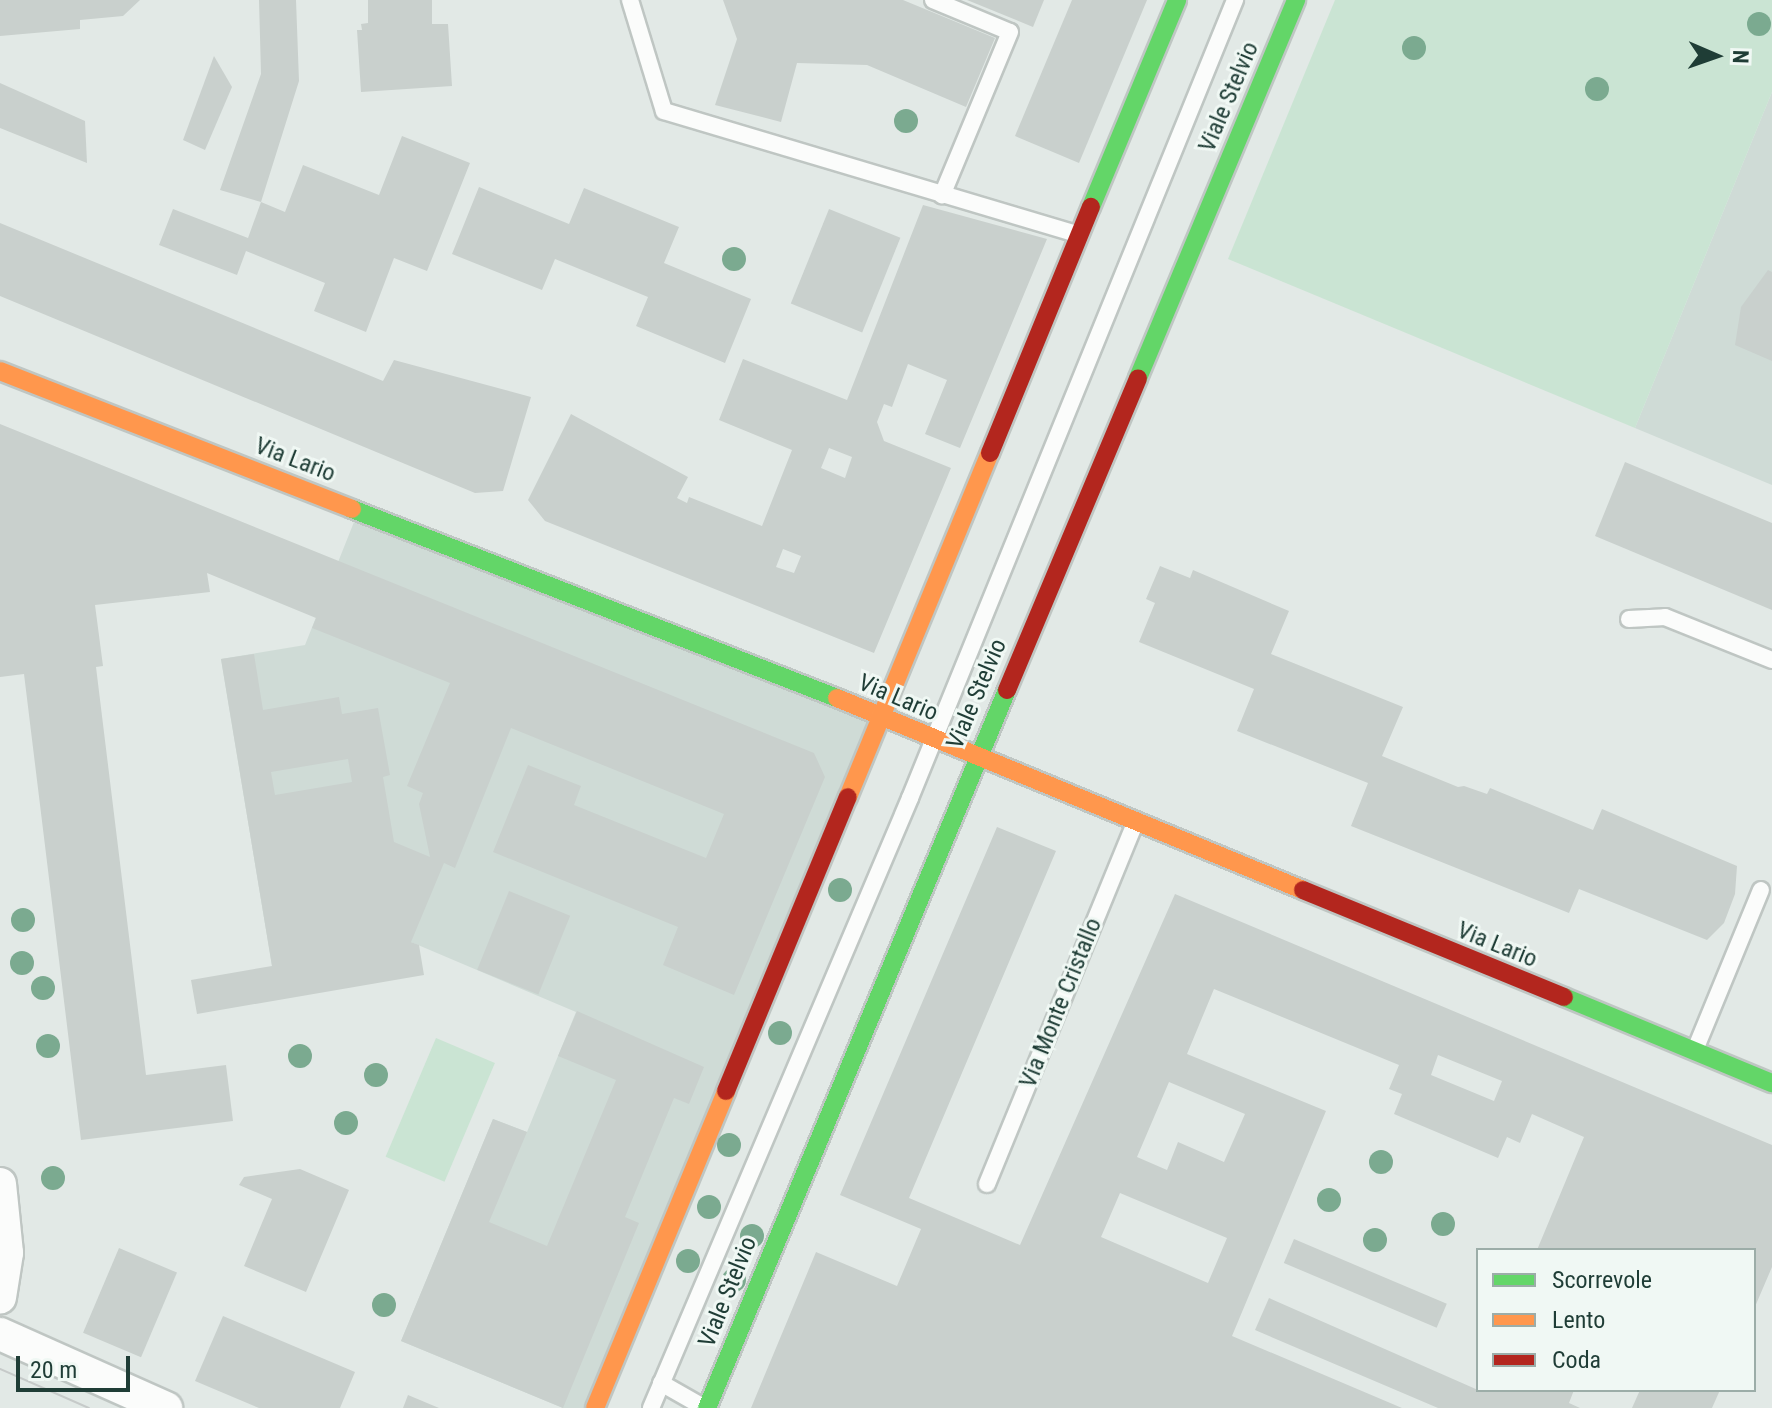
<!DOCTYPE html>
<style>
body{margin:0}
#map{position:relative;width:1772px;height:1408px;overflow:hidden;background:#e2e9e6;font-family:"Roboto Condensed",sans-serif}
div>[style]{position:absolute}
.built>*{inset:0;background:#cfdbd6}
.green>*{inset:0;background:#cae4d3;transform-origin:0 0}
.building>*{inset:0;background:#c9d0cd;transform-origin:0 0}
.roads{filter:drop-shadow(2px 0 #bfc6c3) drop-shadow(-2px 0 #bfc6c3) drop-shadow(0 2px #bfc6c3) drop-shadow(0 -2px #bfc6c3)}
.lane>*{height:16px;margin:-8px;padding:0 8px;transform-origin:8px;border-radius:8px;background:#fbfcfb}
.street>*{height:32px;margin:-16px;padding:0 16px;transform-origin:16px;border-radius:16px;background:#fbfcfb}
.fast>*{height:18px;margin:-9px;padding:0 9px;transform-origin:9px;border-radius:9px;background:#63d668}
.slow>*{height:18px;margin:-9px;padding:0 9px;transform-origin:9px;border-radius:9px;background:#ff974d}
.jam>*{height:18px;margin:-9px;padding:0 9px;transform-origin:9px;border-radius:9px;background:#b3261e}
.tram>*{height:2px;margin:-1px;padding:0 1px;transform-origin:1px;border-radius:1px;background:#c6cac9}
.trees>*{width:24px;height:24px;margin:-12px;border-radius:50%;background:#7baa90}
span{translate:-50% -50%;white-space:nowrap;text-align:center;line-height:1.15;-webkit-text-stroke:6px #f0f8f4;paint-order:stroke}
.street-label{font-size:24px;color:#1f3d36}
.legend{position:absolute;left:1476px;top:1248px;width:280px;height:144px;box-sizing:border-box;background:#f0f8f4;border:2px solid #9cada8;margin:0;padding:10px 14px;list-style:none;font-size:24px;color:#1f3d36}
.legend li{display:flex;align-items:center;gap:16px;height:40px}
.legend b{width:40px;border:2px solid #9cada8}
.north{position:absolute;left:1676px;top:16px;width:80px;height:80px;-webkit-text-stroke:6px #f0f8f4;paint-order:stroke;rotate:92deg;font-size:22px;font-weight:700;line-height:32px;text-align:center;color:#1f3d36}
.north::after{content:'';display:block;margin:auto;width:28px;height:36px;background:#1f3d36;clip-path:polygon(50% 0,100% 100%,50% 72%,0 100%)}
.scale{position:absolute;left:16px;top:1356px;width:114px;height:36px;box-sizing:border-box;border:4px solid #1f3d36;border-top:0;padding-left:10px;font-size:24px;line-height:28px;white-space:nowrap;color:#1f3d36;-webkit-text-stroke:6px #f0f8f4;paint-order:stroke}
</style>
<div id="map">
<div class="built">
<i style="clip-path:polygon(1772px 92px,1772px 485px,1635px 428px)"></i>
<i style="clip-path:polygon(354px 522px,873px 720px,585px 1408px,563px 1408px,401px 1341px,493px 1119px,527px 1132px,576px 1012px,411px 942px,272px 966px,221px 659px,305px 645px)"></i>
</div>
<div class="green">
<i style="clip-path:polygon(1335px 0,1772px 0,1772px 92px,1635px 428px,1228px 259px)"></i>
<i style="left:436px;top:1038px;width:64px;height:129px;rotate:23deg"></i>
</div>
<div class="building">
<i style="clip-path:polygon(0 0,140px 0,123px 16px,80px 20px,80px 29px,0 36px)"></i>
<i style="clip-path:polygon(259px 0,296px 0,299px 81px,261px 202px,220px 190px,261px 74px)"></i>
<i style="clip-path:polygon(368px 0,432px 0,432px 24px,448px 24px,452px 86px,361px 92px,357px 30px,362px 30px,361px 24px,368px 23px)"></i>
<i style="clip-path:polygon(723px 0,903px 0,995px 38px,966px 107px,867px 65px,797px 63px,781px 122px,715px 105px,737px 39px)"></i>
<i style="clip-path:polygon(967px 0,1044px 0,1033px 27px)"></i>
<i style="clip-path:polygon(1072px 0,1147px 0,1079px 163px,1015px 136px)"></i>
<i style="clip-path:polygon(214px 56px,232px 87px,205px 150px,183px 140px)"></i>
<i style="clip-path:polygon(0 83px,85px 121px,87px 163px,0 128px)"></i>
<i style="clip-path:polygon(402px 136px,470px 163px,427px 271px,394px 258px,366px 332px,314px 311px,325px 283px,246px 251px,237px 275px,159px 245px,173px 209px,248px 238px,261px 202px,285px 212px,303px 165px,379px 195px)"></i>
<i style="clip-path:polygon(479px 187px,569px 224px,584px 188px,679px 227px,664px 263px,751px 299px,725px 363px,636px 326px,648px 297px,555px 259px,542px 290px,452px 254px)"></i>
<i style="clip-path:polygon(evenodd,923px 205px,1047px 239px,960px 448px,925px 434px,947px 380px,908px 364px,892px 407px,884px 404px,877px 422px,884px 441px,951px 468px,874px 653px,545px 521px,528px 500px,571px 414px,688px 477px,677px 498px,687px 503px,689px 497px,762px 526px,792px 450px,719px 420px,743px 359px,847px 400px,923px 205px,829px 448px,852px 457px,845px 478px,821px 468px,829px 448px,923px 205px,783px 549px,801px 556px,794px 573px,776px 567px,783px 549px)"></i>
<i style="left:829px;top:209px;width:77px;height:102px;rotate:22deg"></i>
<i style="clip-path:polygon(0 223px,383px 381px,394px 360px,531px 397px,503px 491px,475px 493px,0 296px)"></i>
<i style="clip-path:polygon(1768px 270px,1772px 272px,1772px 361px,1735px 345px,1741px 307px)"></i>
<i style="clip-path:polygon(evenodd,0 424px,814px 753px,825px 777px,734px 995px,663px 965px,678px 927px,493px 852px,528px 765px,581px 786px,574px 805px,706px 858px,724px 814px,511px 728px,455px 868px,444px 863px,411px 942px,419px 945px,424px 975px,197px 1014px,191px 980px,272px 966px,221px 659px,254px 654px,263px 710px,339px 697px,342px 714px,378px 708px,390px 775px,383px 777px,394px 842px,430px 857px,419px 804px,423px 793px,407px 786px,450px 683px,312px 628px,316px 618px,207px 573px,210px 592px,95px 605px,103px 666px,96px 667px,146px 1075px,226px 1065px,233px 1121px,81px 1140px,24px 674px,0 677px,0 424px,348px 759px,352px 782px,275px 795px,271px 772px,348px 759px)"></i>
<i style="clip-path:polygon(1625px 462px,1772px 523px,1772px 610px,1595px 536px)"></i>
<i style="clip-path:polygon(1160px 566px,1190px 578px,1193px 570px,1289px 611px,1271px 654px,1403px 707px,1382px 756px,1458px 787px,1464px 786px,1487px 794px,1490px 788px,1593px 830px,1602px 809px,1737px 866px,1735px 894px,1724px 923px,1707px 940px,1579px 889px,1569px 913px,1351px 826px,1368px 783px,1237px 731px,1254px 689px,1139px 642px,1155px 603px,1146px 599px)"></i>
<i style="clip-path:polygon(evenodd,997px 827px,1056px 851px,909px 1198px,1020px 1245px,1175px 894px,1772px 1145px,1772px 1267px,1754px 1309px,1754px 1250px,1537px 1250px,1584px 1137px,1532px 1114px,1520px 1143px,1507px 1137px,1498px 1158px,1394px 1114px,1402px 1094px,1389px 1089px,1399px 1065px,1214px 989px,1187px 1054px,1326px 1111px,1232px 1336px,1402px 1408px,751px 1408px,816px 1252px,897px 1286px,921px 1229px,840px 1195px,997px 827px,1438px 1055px,1502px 1081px,1494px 1101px,1431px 1075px,1438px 1055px,997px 827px,1169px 1082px,1245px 1114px,1224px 1162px,1178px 1142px,1167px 1170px,1137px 1157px,1169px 1082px,997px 827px,1120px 1193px,1227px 1238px,1208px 1283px,1101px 1237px,1120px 1193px)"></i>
<i style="left:509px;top:891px;width:66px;height:85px;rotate:22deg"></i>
<i style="clip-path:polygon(577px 1011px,704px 1067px,689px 1104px,674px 1098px,625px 1217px,639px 1223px,563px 1408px,401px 1341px,493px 1119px,527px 1132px,489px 1222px,547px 1246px,616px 1080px,558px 1056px)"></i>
<i style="clip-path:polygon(300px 1169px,349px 1190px,306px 1292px,244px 1266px,272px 1199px,239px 1185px,244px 1177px)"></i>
<i style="left:1294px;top:1239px;width:166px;height:26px;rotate:23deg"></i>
<i style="left:119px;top:1248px;width:63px;height:92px;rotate:23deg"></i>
<i style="clip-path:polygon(1269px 1298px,1478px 1390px,1574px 1390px,1569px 1403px,1580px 1408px,1438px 1408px,1255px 1330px)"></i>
<i style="clip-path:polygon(223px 1316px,355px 1372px,340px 1408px,259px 1408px,195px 1381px)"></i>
<i style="clip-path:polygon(1640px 1390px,1720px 1390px,1712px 1408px,1632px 1408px)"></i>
<i style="clip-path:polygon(408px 1395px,439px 1408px,403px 1408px)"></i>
</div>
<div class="roads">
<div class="lane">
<i style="left:630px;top:0;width:116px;rotate:73deg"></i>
<i style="left:664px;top:111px;width:431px;rotate:16.6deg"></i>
<i style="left:933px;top:0;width:83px;rotate:22.6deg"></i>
<i style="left:1010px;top:32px;width:177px;rotate:112.6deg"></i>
<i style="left:1629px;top:619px;width:36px;rotate:-3deg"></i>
<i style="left:1665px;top:617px;width:115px;rotate:21.9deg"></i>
<i style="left:1695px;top:1050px;width:173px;rotate:-67.6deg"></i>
<i style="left:987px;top:1184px;width:389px;rotate:-67.7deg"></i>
<i style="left:661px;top:1383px;width:51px;rotate:29.6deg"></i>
<i style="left:651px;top:1408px;width:663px;rotate:-66.99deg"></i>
<i style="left:910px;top:798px;width:862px;rotate:-67.84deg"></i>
</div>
<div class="street">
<i style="left:0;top:1184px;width:69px;rotate:84.2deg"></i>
<i style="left:7px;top:1253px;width:45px;rotate:99deg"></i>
<i style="left:0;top:1334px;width:182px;rotate:24deg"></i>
</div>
<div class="fast">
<i style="left:1091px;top:207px;width:224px;rotate:-67.4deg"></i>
<i style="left:1138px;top:378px;width:410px;rotate:-67.3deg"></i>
<i style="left:352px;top:509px;width:521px;rotate:21.29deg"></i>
<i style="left:1564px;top:997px;width:225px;rotate:22.5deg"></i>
<i style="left:707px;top:1408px;width:778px;rotate:-67.32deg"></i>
</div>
<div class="slow">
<i style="left:0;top:371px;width:378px;rotate:21.4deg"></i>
<i style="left:837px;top:698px;width:504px;rotate:22.39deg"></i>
<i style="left:848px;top:797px;width:372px;rotate:-67.6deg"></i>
<i style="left:595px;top:1408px;width:343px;rotate:-67.5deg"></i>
</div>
<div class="jam">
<i style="left:990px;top:453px;width:266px;rotate:-67.7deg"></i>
<i style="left:1007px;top:690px;width:338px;rotate:-67.2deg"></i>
<i style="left:1303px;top:890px;width:282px;rotate:22.3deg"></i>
<i style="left:726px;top:1091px;width:318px;rotate:-67.5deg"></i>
</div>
</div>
<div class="tram">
<i style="left:0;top:1369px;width:97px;rotate:23.7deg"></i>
</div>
<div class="trees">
<i style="left:1759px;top:24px"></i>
<i style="left:1414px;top:48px"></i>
<i style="left:1597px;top:89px"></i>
<i style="left:906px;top:121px"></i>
<i style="left:734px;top:259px"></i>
<i style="left:840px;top:890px"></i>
<i style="left:23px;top:920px"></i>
<i style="left:22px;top:963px"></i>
<i style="left:43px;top:988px"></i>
<i style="left:780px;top:1033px"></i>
<i style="left:48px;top:1046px"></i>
<i style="left:300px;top:1056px"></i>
<i style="left:376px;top:1075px"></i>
<i style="left:346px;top:1123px"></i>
<i style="left:729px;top:1145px"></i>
<i style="left:1381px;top:1162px"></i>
<i style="left:53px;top:1178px"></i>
<i style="left:1329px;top:1200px"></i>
<i style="left:709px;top:1207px"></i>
<i style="left:1443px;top:1224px"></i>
<i style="left:752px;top:1236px"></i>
<i style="left:1375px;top:1240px"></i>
<i style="left:688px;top:1261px"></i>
<i style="left:734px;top:1280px"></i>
<i style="left:384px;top:1305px"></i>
</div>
<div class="street-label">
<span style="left:1229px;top:97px;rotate:-67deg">Viale Stelvio</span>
<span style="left:295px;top:460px;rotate:21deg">Via Lario</span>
<span style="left:977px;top:694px;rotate:-67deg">Viale Stelvio</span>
<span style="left:898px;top:698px;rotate:23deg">Via Lario</span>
<span style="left:1497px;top:945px;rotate:22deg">Via Lario</span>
<span style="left:1061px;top:1003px;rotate:-68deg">Via Monte Cristallo</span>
<span style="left:728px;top:1292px;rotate:-68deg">Viale Stelvio</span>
</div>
<ul class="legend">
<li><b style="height:10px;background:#63d668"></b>Scorrevole</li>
<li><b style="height:10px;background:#ff974d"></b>Lento</li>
<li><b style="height:10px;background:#b3261e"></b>Coda</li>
</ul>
<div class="north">N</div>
<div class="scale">20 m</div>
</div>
